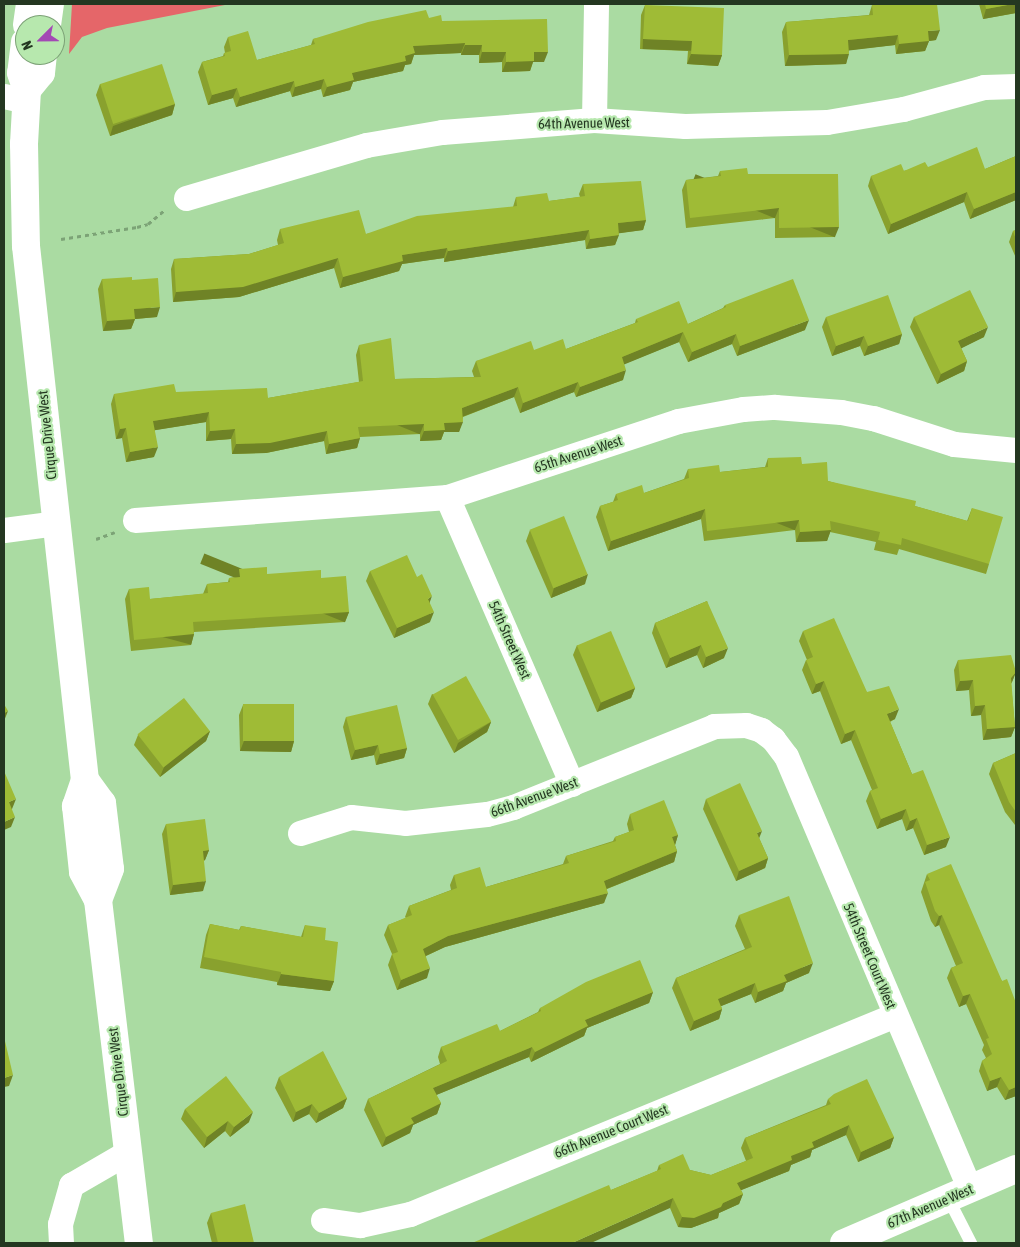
<!DOCTYPE html>
<style>
body{margin:0}
#map{position:relative;width:1020px;height:1247px;overflow:hidden;background:#aadba2;font-family:"Asap Condensed",sans-serif}
div>[style]{position:absolute}
.forest>*{inset:0;background:#e56669}
.path>*{height:3px;margin-top:-1.5px;transform-origin:0;background:repeating-linear-gradient(90deg,#7ca376 0 4px,transparent 0 8px)}
.service>*{height:12px;margin:-6px;padding:0 6px;transform-origin:6px;border-radius:6px;background:#fff}
.minor>*{height:25px;margin:-12.5px;padding:0 12.5px;transform-origin:12.5px;border-radius:12.5px;background:#fff}
.tertiary>*{height:28px;margin:-14px;padding:0 14px;transform-origin:14px;border-radius:14px;background:#fff}
.secondary>*{height:28px;margin:-14px;padding:0 14px;transform-origin:14px;border-radius:14px;background:#fff}
.wall>*{inset:0;background:#89a12e}
.shaded-wall>*{inset:0;background:#6f8326;transform-origin:0 0}
.building>*{inset:0;background:#9fbb36;transform-origin:0 0}
span{translate:-50% -50%;white-space:nowrap;text-align:center;line-height:1.15;-webkit-text-stroke:4.5px #b7e8ae;paint-order:stroke}
.street-label{font-size:14px;color:#243721}
.frame{position:absolute;inset:0;border:5px solid #243721;pointer-events:none}
.north{position:absolute;left:15px;top:15px;width:50px;height:50px;box-sizing:border-box;background:#b7e8ae;border:1px solid #7ca176;border-radius:50%;rotate:247deg;font-size:14px;font-weight:700;line-height:20px;text-align:center;color:#243721}
.north::after{content:'';display:block;margin:auto;width:18px;height:22px;background:#a349b4;clip-path:polygon(50% 0,100% 100%,50% 72%,0 100%)}
</style>
<div id="map">
<div class="forest">
<i style="clip-path:polygon(72px 4px,230px 4px,107px 28px,82px 37px,69px 54px)"></i>
</div>
<div class="path">
<i style="left:61px;top:239px;width:77px;rotate:-9deg"></i>
<i style="left:137px;top:227px;width:11px;rotate:-15deg"></i>
<i style="left:148px;top:224px;width:23px;rotate:-40deg"></i>
<i style="left:96px;top:539px;width:20px;rotate:-20deg"></i>
</div>
<div class="service">
<i style="left:948px;top:1198px;width:51px;rotate:62.9deg"></i>
</div>
<div class="minor">
<i style="left:4px;top:96px;width:23px;rotate:13deg"></i>
<i style="left:594px;top:120px;width:116px;rotate:-89deg"></i>
<i style="left:186px;top:198px;width:188px;rotate:-16.4deg"></i>
<i style="left:366px;top:145px;width:77px;rotate:-9.7deg"></i>
<i style="left:442px;top:132px;width:152px;rotate:-4.5deg"></i>
<i style="left:594px;top:120px;width:91px;rotate:3.8deg"></i>
<i style="left:685px;top:126px;width:142px;rotate:-1.6deg"></i>
<i style="left:827px;top:122px;width:77px;rotate:-9.7deg"></i>
<i style="left:903px;top:109px;width:84px;rotate:-15.2deg"></i>
<i style="left:984px;top:87px;width:32px;rotate:-2deg"></i>
<i style="left:447px;top:497px;width:313px;rotate:66.5deg"></i>
<i style="left:135px;top:520px;width:313px;rotate:-4.2deg"></i>
<i style="left:447px;top:497px;width:243px;rotate:-18.2deg"></i>
<i style="left:678px;top:421px;width:66px;rotate:-10.5deg"></i>
<i style="left:743px;top:409px;width:32px;rotate:-4deg"></i>
<i style="left:775px;top:407px;width:66px;rotate:4.3deg"></i>
<i style="left:841px;top:412px;width:33px;rotate:11deg"></i>
<i style="left:873px;top:418px;width:85px;rotate:17.8deg"></i>
<i style="left:954px;top:444px;width:62px;rotate:5.5deg"></i>
<i style="left:4px;top:530px;width:52px;rotate:-7.7deg"></i>
<i style="left:300px;top:833px;width:53px;rotate:-17.4deg"></i>
<i style="left:351px;top:817px;width:54px;rotate:6.3deg"></i>
<i style="left:405px;top:823px;width:82px;rotate:-6.3deg"></i>
<i style="left:487px;top:814px;width:27px;rotate:-15deg"></i>
<i style="left:513px;top:807px;width:217px;rotate:-21.9deg"></i>
<i style="left:714px;top:726px;width:32px;rotate:-2deg"></i>
<i style="left:746px;top:725px;width:16px;rotate:18deg"></i>
<i style="left:761px;top:730px;width:15px;rotate:37deg"></i>
<i style="left:773px;top:739px;width:21px;rotate:53deg"></i>
<i style="left:786px;top:756px;width:470px;rotate:67deg"></i>
<i style="left:323px;top:1220px;width:37px;rotate:8deg"></i>
<i style="left:360px;top:1225px;width:51px;rotate:-12.4deg"></i>
<i style="left:410px;top:1214px;width:524px;rotate:-22.31deg"></i>
<i style="left:61px;top:1243px;width:19px;rotate:-93deg"></i>
<i style="left:60px;top:1224px;width:41px;rotate:-74.2deg"></i>
<i style="left:71px;top:1185px;width:66px;rotate:-30.1deg"></i>
</div>
<div class="tertiary">
<i style="left:844px;top:1243px;width:187px;rotate:-23.3deg"></i>
</div>
<div class="secondary">
<i style="left:27px;top:25px;width:21px;rotate:-82deg"></i>
<i style="left:47px;top:25px;width:21px;rotate:-82deg"></i>
<i style="left:25px;top:42px;width:31px;rotate:97deg"></i>
<i style="left:21px;top:73px;width:18px;rotate:71deg"></i>
<i style="left:27px;top:90px;width:54px;rotate:93.2deg"></i>
<i style="left:24px;top:144px;width:102px;rotate:88.9deg"></i>
<i style="left:26px;top:246px;width:537px;rotate:83.7deg"></i>
<i style="left:85px;top:780px;width:28px;rotate:109deg"></i>
<i style="left:76px;top:806px;width:66px;rotate:83.9deg"></i>
<i style="left:83px;top:872px;width:32px;rotate:62deg"></i>
<i style="left:98px;top:900px;width:345px;rotate:83.2deg"></i>
<i style="left:27px;top:90px;width:22px;rotate:-51deg"></i>
<i style="left:41px;top:73px;width:18px;rotate:-84deg"></i>
<i style="left:85px;top:780px;width:29px;rotate:54deg"></i>
<i style="left:102px;top:803px;width:66px;rotate:83.1deg"></i>
<i style="left:110px;top:869px;width:33px;rotate:111deg"></i>
</div>
<div class="wall">
<i style="clip-path:polygon(979px 4px,1016px 4px,1016px 13px,983px 19px)"></i>
<i style="clip-path:polygon(645px 5px,722px 55px,718px 66px,687px 64px,688px 51px,640px 49px,641px 15px)"></i>
<i style="clip-path:polygon(872px 5px,936px 40px,929px 41px,925px 51px,896px 54px,895px 45px,849px 50px,846px 64px,785px 66px,782px 32px,786px 22px,869px 15px)"></i>
<i style="clip-path:polygon(429px 18px,442px 21px,544px 62px,533px 62px,530px 71px,502px 72px,502px 62px,479px 63px,479px 55px,461px 55px,461px 53px,414px 55px,411px 64px,405px 65px,403px 71px,353px 82px,350px 90px,323px 97px,321px 89px,292px 97px,290px 91px,236px 107px,233px 98px,208px 105px,198px 72px,202px 62px,223px 56px,224px 53px,225px 53px,224px 47px,228px 37px,257px 60px,311px 45px,313px 39px)"></i>
<i style="clip-path:polygon(100px 84px,175px 104px,172px 115px,110px 136px,96px 95px)"></i>
<i style="clip-path:polygon(1016px 156px,1016px 200px,970px 219px,964px 202px,888px 234px,868px 186px,871px 176px,928px 167px,985px 169px)"></i>
<i style="clip-path:polygon(720px 171px,748px 174px,835px 237px,775px 238px,775px 218px,686px 228px,682px 190px,686px 180px,718px 176px)"></i>
<i style="clip-path:polygon(583px 184px,646px 220px,643px 230px,619px 233px,615px 245px,586px 249px,585px 240px,444px 262px,444px 258px,402px 264px,399px 271px,340px 288px,334px 268px,239px 297px,173px 302px,171px 269px,174px 259px,249px 254px,278px 245px,277px 240px,280px 229px,366px 234px,513px 207px,516px 197px,549px 201px,580px 197px,579px 194px)"></i>
<i style="clip-path:polygon(1016px 230px,1016px 258px,1009px 242px,1013px 231px)"></i>
<i style="clip-path:polygon(102px 279px,132px 280px,157px 317px,135px 319px,131px 329px,103px 331px,98px 289px)"></i>
<i style="clip-path:polygon(725px 305px,805px 330px,737px 356px,732px 344px,688px 362px,679px 342px,624px 364px,623px 380px,576px 397px,574px 392px,520px 413px,514px 397px,463px 417px,459px 432px,444px 432px,441px 440px,420px 441px,420px 434px,360px 437px,357px 448px,326px 454px,324px 441px,266px 453px,232px 454px,231px 439px,206px 441px,206px 422px,155px 430px,154px 457px,126px 462px,122px 438px,116px 439px,111px 404px,114px 394px,176px 392px,268px 398px,359px 382px,356px 355px,359px 345px,395px 379px,474px 377px,472px 371px,476px 361px,534px 350px,566px 349px,635px 323px,636px 319px,688px 324px,723px 308px)"></i>
<i style="clip-path:polygon(826px 317px,902px 334px,899px 344px,864px 356px,860px 346px,832px 356px,822px 327px)"></i>
<i style="clip-path:polygon(914px 317px,984px 337px,961px 348px,967px 361px,964px 371px,937px 384px,910px 327px)"></i>
<i style="clip-path:polygon(768px 458px,802px 464px,828px 481px,967px 521px,972px 508px,989px 564px,986px 574px,899px 549px,897px 555px,874px 550px,876px 542px,830px 532px,827px 541px,796px 542px,795px 530px,704px 541px,701px 519px,608px 551px,596px 517px,600px 506px,613px 502px,616px 494px,644px 493px,684px 479px,688px 469px,720px 472px,765px 467px)"></i>
<i style="clip-path:polygon(530px 530px,585px 584px,551px 598px,526px 541px)"></i>
<i style="clip-path:polygon(239px 569px,267px 574px,321px 578px,349px 612px,345px 622px,194px 632px,194px 634px,191px 645px,131px 651px,125px 599px,129px 589px,150px 599px,203px 594px,207px 584px,228px 582px,229px 578px,236px 577px)"></i>
<i style="clip-path:polygon(370px 571px,417px 577px,430px 603px,430px 622px,394px 638px,366px 581px)"></i>
<i style="clip-path:polygon(707px 601px,724px 658px,703px 668px,697px 655px,666px 668px,652px 633px,655px 623px)"></i>
<i style="clip-path:polygon(803px 631px,895px 719px,890px 722px,912px 774px,946px 847px,924px 855px,913px 828px,906px 831px,902px 819px,877px 829px,866px 801px,870px 791px,872px 790px,851px 740px,841px 744px,820px 691px,812px 694px,802px 670px,806px 660px,807px 660px,799px 641px)"></i>
<i style="clip-path:polygon(577px 645px,635px 688px,631px 698px,597px 712px,573px 655px)"></i>
<i style="clip-path:polygon(958px 660px,1016px 672px,1012px 682px,1011px 684px,1015px 727px,1011px 737px,983px 740px,981px 715px,971px 716px,969px 690px,956px 691px,954px 670px)"></i>
<i style="clip-path:polygon(432px 694px,491px 722px,487px 732px,454px 753px,428px 704px)"></i>
<i style="clip-path:polygon(243px 705px,294px 741px,291px 752px,240px 751px,239px 715px)"></i>
<i style="clip-path:polygon(346px 717px,407px 748px,404px 758px,376px 765px,374px 755px,351px 760px,343px 727px)"></i>
<i style="clip-path:polygon(210px 731px,206px 741px,160px 777px,134px 745px,138px 735px)"></i>
<i style="clip-path:polygon(1016px 753px,1016px 825px,1015px 825px,1005px 812px,989px 774px,993px 763px)"></i>
<i style="clip-path:polygon(706px 799px,759px 838px,768px 858px,765px 868px,736px 881px,703px 809px)"></i>
<i style="clip-path:polygon(630px 814px,678px 835px,675px 845px,677px 851px,674px 862px,607px 889px,604px 903px,445px 947px,426px 956px,427px 978px,397px 990px,388px 965px,392px 954px,384px 935px,388px 925px,406px 918px,405px 917px,409px 906px,451px 890px,450px 885px,454px 875px,486px 887px,563px 864px,566px 856px,613px 841px,615px 837px,629px 832px,627px 824px)"></i>
<i style="clip-path:polygon(166px 824px,209px 850px,205px 860px,204px 861px,203px 891px,170px 895px,162px 834px)"></i>
<i style="clip-path:polygon(927px 874px,1002px 981px,1016px 1003px,1016px 1096px,1005px 1100px,997px 1087px,987px 1091px,979px 1071px,982px 1061px,986px 1058px,982px 1050px,984px 1045px,966px 1004px,959px 1007px,947px 978px,951px 968px,956px 966px,939px 925px,935px 927px,931px 921px,921px 892px)"></i>
<i style="clip-path:polygon(739px 915px,809px 973px,786px 983px,783px 991px,755px 1003px,751px 994px,721px 1006px,722px 1009px,719px 1019px,690px 1031px,672px 988px,676px 978px,745px 949px,735px 926px)"></i>
<i style="clip-path:polygon(210px 924px,239px 930px,241px 926px,301px 937px,305px 925px,325px 940px,334px 981px,330px 991px,277px 985px,277px 982px,200px 968px,206px 935px)"></i>
<i style="clip-path:polygon(653px 992px,649px 1003px,587px 1028px,584px 1036px,531px 1062px,529px 1057px,436px 1095px,441px 1103px,437px 1114px,413px 1125px,410px 1133px,382px 1147px,364px 1110px,368px 1099px,440px 1064px,438px 1057px,441px 1047px,500px 1031px,538px 1012px,540px 1008px)"></i>
<i style="clip-path:polygon(279px 1077px,347px 1098px,343px 1108px,316px 1123px,309px 1114px,293px 1122px,275px 1088px)"></i>
<i style="clip-path:polygon(828px 1099px,894px 1137px,890px 1148px,858px 1162px,846px 1135px,812px 1150px,810px 1157px,791px 1165px,789px 1171px,741px 1190px,743px 1194px,739px 1204px,719px 1213px,718px 1218px,691px 1228px,678px 1227px,670px 1208px,611px 1190px,657px 1171px,659px 1165px,690px 1170px,711px 1175px,746px 1161px,741px 1148px,745px 1138px,826px 1105px)"></i>
<i style="clip-path:polygon(185px 1109px,249px 1122px,230px 1137px,225px 1131px,204px 1148px,181px 1119px)"></i>
<i style="clip-path:polygon(211px 1213px,254px 1243px,212px 1243px,207px 1223px)"></i>
</div>
<div class="shaded-wall">
<i style="clip-path:polygon(1013px 4px,1016px 4px,1016px 13px,983px 19px,986px 9px)"></i>
<i style="clip-path:polygon(940px 30px,936px 40px,929px 41px,925px 51px,896px 54px,899px 44px,928px 31px)"></i>
<i style="clip-path:polygon(898px 35px,895px 45px,845px 51px,848px 40px)"></i>
<i style="left:643px;top:39px;width:49px;height:10px;rotate:2deg"></i>
<i style="clip-path:polygon(465px 43px,461px 53px,414px 55px,411px 64px,405px 65px,403px 71px,353px 82px,350px 90px,323px 97px,327px 87px,352px 73px,405px 56px,413px 46px)"></i>
<i style="clip-path:polygon(465px 45px,482px 45px,479px 55px,461px 55px)"></i>
<i style="clip-path:polygon(482px 52px,506px 52px,502px 62px,479px 63px)"></i>
<i style="clip-path:polygon(534px 52px,548px 52px,544px 62px,533px 62px,530px 71px,502px 72px,506px 62px)"></i>
<i style="clip-path:polygon(691px 54px,722px 55px,718px 66px,687px 64px)"></i>
<i style="clip-path:polygon(849px 54px,846px 64px,785px 66px,789px 55px)"></i>
<i style="clip-path:polygon(324px 79px,321px 89px,292px 97px,295px 87px)"></i>
<i style="clip-path:polygon(294px 81px,290px 91px,236px 107px,240px 97px)"></i>
<i style="clip-path:polygon(237px 88px,233px 98px,208px 105px,212px 95px)"></i>
<i style="clip-path:polygon(175px 104px,172px 115px,110px 136px,113px 126px)"></i>
<i style="clip-path:polygon(967px 192px,964px 202px,888px 234px,891px 224px)"></i>
<i style="clip-path:polygon(1016px 192px,1016px 200px,970px 219px,974px 209px)"></i>
<i style="left:779px;top:208px;width:11px;height:90px;rotate:112deg"></i>
<i style="clip-path:polygon(646px 220px,643px 230px,614px 234px,618px 223px)"></i>
<i style="left:839px;top:227px;width:11px;height:60px;rotate:112deg"></i>
<i style="clip-path:polygon(589px 230px,585px 240px,444px 262px,448px 251px)"></i>
<i style="clip-path:polygon(619px 235px,615px 245px,586px 249px,590px 239px)"></i>
<i style="clip-path:polygon(447px 248px,444px 258px,402px 264px,399px 271px,340px 288px,343px 277px,402px 255px)"></i>
<i style="clip-path:polygon(338px 258px,334px 268px,239px 297px,173px 302px,176px 292px)"></i>
<i style="clip-path:polygon(160px 307px,157px 317px,135px 319px,131px 329px,103px 331px,107px 321px,134px 309px)"></i>
<i style="clip-path:polygon(809px 320px,805px 330px,737px 356px,740px 346px)"></i>
<i style="clip-path:polygon(988px 327px,984px 337px,954px 352px,958px 341px)"></i>
<i style="clip-path:polygon(683px 332px,679px 342px,618px 367px,622px 357px)"></i>
<i style="clip-path:polygon(736px 334px,732px 344px,688px 362px,692px 352px)"></i>
<i style="clip-path:polygon(902px 334px,899px 344px,864px 356px,868px 346px)"></i>
<i style="clip-path:polygon(864px 336px,860px 346px,832px 356px,836px 346px)"></i>
<i style="clip-path:polygon(967px 361px,964px 371px,937px 384px,941px 374px)"></i>
<i style="clip-path:polygon(626px 370px,623px 380px,576px 397px,580px 387px)"></i>
<i style="clip-path:polygon(578px 382px,574px 392px,520px 413px,523px 403px)"></i>
<i style="clip-path:polygon(518px 387px,514px 397px,459px 418px,462px 408px)"></i>
<i style="clip-path:polygon(209px 412px,206px 422px,150px 431px,153px 421px)"></i>
<i style="clip-path:polygon(463px 422px,459px 432px,444px 432px,441px 440px,420px 441px,424px 431px,444px 423px)"></i>
<i style="left:424px;top:424px;width:11px;height:66px;rotate:112deg"></i>
<i style="clip-path:polygon(126px 428px,122px 438px,116px 439px,120px 429px)"></i>
<i style="clip-path:polygon(235px 429px,231px 439px,206px 441px,210px 431px)"></i>
<i style="clip-path:polygon(327px 431px,324px 441px,266px 453px,232px 454px,236px 444px)"></i>
<i style="clip-path:polygon(360px 438px,357px 448px,326px 454px,329px 444px)"></i>
<i style="clip-path:polygon(158px 447px,154px 457px,126px 462px,130px 452px)"></i>
<i style="clip-path:polygon(705px 509px,701px 519px,608px 551px,611px 541px)"></i>
<i style="left:799px;top:520px;width:11px;height:93px;rotate:112deg"></i>
<i style="clip-path:polygon(831px 530px,827px 541px,796px 542px,800px 532px)"></i>
<i style="clip-path:polygon(588px 574px,585px 584px,551px 598px,554px 588px)"></i>
<i style="clip-path:polygon(432px 596px,428px 607px,428px 599px)"></i>
<i style="left:349px;top:612px;width:11px;height:156px;rotate:112deg"></i>
<i style="clip-path:polygon(434px 612px,430px 622px,394px 638px,397px 628px)"></i>
<i style="left:194px;top:634px;width:11px;height:60px;rotate:105deg"></i>
<i style="clip-path:polygon(701px 645px,697px 655px,666px 668px,670px 658px)"></i>
<i style="clip-path:polygon(728px 648px,724px 658px,703px 668px,706px 657px)"></i>
<i style="clip-path:polygon(1016px 672px,1012px 682px,1007px 688px,1011px 678px)"></i>
<i style="clip-path:polygon(973px 680px,969px 690px,956px 691px,960px 681px)"></i>
<i style="clip-path:polygon(824px 681px,820px 691px,812px 694px,816px 684px)"></i>
<i style="clip-path:polygon(635px 688px,631px 698px,597px 712px,601px 702px)"></i>
<i style="clip-path:polygon(985px 705px,981px 715px,971px 716px,975px 706px)"></i>
<i style="clip-path:polygon(899px 709px,895px 719px,883px 724px,887px 714px)"></i>
<i style="clip-path:polygon(8px 711px,4px 721px,4px 713px)"></i>
<i style="clip-path:polygon(491px 722px,487px 732px,454px 753px,458px 743px)"></i>
<i style="clip-path:polygon(1015px 727px,1011px 737px,983px 740px,987px 729px)"></i>
<i style="clip-path:polygon(855px 730px,851px 740px,841px 744px,845px 734px)"></i>
<i style="clip-path:polygon(210px 731px,206px 741px,160px 777px,164px 767px)"></i>
<i style="clip-path:polygon(244px 741px,294px 741px,291px 752px,240px 751px)"></i>
<i style="clip-path:polygon(378px 745px,374px 755px,351px 760px,355px 750px)"></i>
<i style="clip-path:polygon(407px 748px,404px 758px,376px 765px,380px 754px)"></i>
<i style="clip-path:polygon(16px 799px,12px 809px,5px 812px,9px 802px)"></i>
<i style="clip-path:polygon(906px 809px,902px 819px,877px 829px,881px 819px)"></i>
<i style="clip-path:polygon(15px 817px,11px 827px,4px 830px,4px 822px)"></i>
<i style="clip-path:polygon(917px 818px,913px 828px,906px 831px,910px 821px)"></i>
<i style="clip-path:polygon(762px 831px,758px 841px,757px 833px)"></i>
<i style="clip-path:polygon(678px 835px,675px 845px,672px 837px)"></i>
<i style="clip-path:polygon(950px 837px,946px 847px,924px 855px,927px 845px)"></i>
<i style="clip-path:polygon(209px 850px,205px 860px,199px 861px,203px 851px)"></i>
<i style="clip-path:polygon(677px 851px,674px 862px,601px 891px,604px 881px)"></i>
<i style="clip-path:polygon(768px 858px,765px 868px,736px 881px,739px 871px)"></i>
<i style="clip-path:polygon(206px 881px,203px 891px,170px 895px,173px 885px)"></i>
<i style="clip-path:polygon(608px 893px,604px 903px,445px 947px,419px 959px,423px 949px,448px 936px)"></i>
<i style="clip-path:polygon(942px 915px,939px 925px,935px 927px,939px 916px)"></i>
<i style="clip-path:polygon(813px 963px,809px 973px,786px 983px,783px 991px,755px 1003px,758px 992px,784px 975px)"></i>
<i style="clip-path:polygon(430px 968px,427px 978px,397px 990px,401px 980px)"></i>
<i style="clip-path:polygon(281px 974px,334px 981px,330px 991px,277px 985px)"></i>
<i style="clip-path:polygon(755px 983px,751px 994px,714px 1009px,718px 999px)"></i>
<i style="clip-path:polygon(653px 992px,649px 1003px,587px 1028px,584px 1036px,531px 1062px,535px 1052px,585px 1020px)"></i>
<i style="clip-path:polygon(970px 994px,966px 1004px,959px 1007px,963px 996px)"></i>
<i style="clip-path:polygon(722px 1009px,719px 1019px,690px 1031px,694px 1021px)"></i>
<i style="clip-path:polygon(532px 1047px,529px 1057px,429px 1098px,433px 1088px)"></i>
<i style="clip-path:polygon(13px 1075px,9px 1086px,4px 1087px,4px 1078px)"></i>
<i style="clip-path:polygon(1001px 1077px,997px 1087px,987px 1091px,990px 1081px)"></i>
<i style="clip-path:polygon(1016px 1087px,1016px 1096px,1005px 1100px,1009px 1090px)"></i>
<i style="clip-path:polygon(347px 1098px,343px 1108px,316px 1123px,319px 1113px)"></i>
<i style="clip-path:polygon(441px 1103px,437px 1114px,413px 1125px,410px 1133px,382px 1147px,386px 1137px,411px 1118px)"></i>
<i style="clip-path:polygon(312px 1104px,309px 1114px,293px 1122px,296px 1112px)"></i>
<i style="clip-path:polygon(253px 1112px,249px 1122px,230px 1137px,234px 1127px)"></i>
<i style="clip-path:polygon(228px 1121px,225px 1131px,204px 1148px,207px 1137px)"></i>
<i style="clip-path:polygon(849px 1125px,846px 1135px,812px 1150px,810px 1157px,791px 1165px,789px 1171px,734px 1193px,737px 1183px,791px 1156px,812px 1142px)"></i>
<i style="clip-path:polygon(894px 1137px,890px 1148px,858px 1162px,861px 1152px)"></i>
<i style="clip-path:polygon(743px 1194px,739px 1204px,719px 1213px,718px 1218px,691px 1228px,678px 1227px,682px 1217px,723px 1203px)"></i>
<i style="clip-path:polygon(673px 1198px,670px 1208px,591px 1243px,572px 1243px)"></i>
</div>
<div class="building">
<i style="clip-path:polygon(885px 4px,937px 4px,940px 30px,928px 31px,929px 41px,899px 44px,898px 35px,848px 40px,849px 54px,789px 55px,786px 22px,873px 15px,872px 5px)"></i>
<i style="clip-path:polygon(985px 4px,1013px 4px,986px 9px)"></i>
<i style="clip-path:polygon(645px 5px,724px 8px,722px 55px,691px 54px,692px 41px,643px 39px)"></i>
<i style="clip-path:polygon(426px 10px,429px 18px,441px 15px,442px 21px,547px 19px,548px 52px,534px 52px,534px 61px,506px 62px,506px 52px,482px 52px,482px 45px,465px 45px,465px 43px,413px 46px,415px 53px,405px 56px,406px 61px,352px 73px,354px 80px,327px 87px,324px 79px,295px 87px,294px 81px,240px 97px,237px 88px,212px 95px,202px 62px,225px 56px,224px 53px,231px 51px,228px 37px,248px 31px,257px 60px,315px 44px,313px 39px,368px 22px)"></i>
<i style="left:162px;top:64px;width:42px;height:65px;rotate:72deg"></i>
<i style="clip-path:polygon(977px 147px,985px 169px,1016px 156px,1016px 192px,974px 209px,967px 192px,891px 224px,871px 176px,901px 164px,904px 171px,925px 162px,928px 167px)"></i>
<i style="clip-path:polygon(747px 168px,748px 174px,838px 174px,839px 227px,779px 228px,779px 208px,690px 218px,686px 180px,721px 176px,720px 171px)"></i>
<i style="clip-path:polygon(641px 181px,646px 220px,618px 223px,619px 235px,590px 239px,589px 230px,448px 251px,447px 248px,402px 255px,403px 261px,343px 277px,338px 258px,243px 287px,176px 292px,174px 259px,249px 254px,284px 243px,280px 229px,359px 210px,366px 234px,417px 216px,517px 206px,516px 197px,547px 193px,549px 201px,585px 196px,583px 184px)"></i>
<i style="clip-path:polygon(1016px 230px,1016px 240px,1013px 231px)"></i>
<i style="clip-path:polygon(132px 277px,132px 280px,158px 278px,160px 307px,134px 309px,135px 319px,107px 321px,102px 279px)"></i>
<i style="clip-path:polygon(793px 279px,809px 320px,740px 346px,736px 334px,692px 352px,683px 332px,622px 357px,626px 370px,580px 387px,578px 382px,523px 403px,518px 387px,462px 408px,463px 422px,444px 423px,445px 430px,424px 431px,424px 424px,358px 427px,360px 438px,329px 444px,327px 431px,270px 443px,236px 444px,235px 429px,210px 431px,209px 412px,153px 421px,158px 447px,130px 452px,126px 428px,120px 429px,114px 394px,174px 384px,176px 392px,267px 388px,268px 398px,363px 381px,359px 345px,391px 338px,395px 379px,481px 377px,476px 361px,531px 341px,534px 350px,563px 339px,566px 349px,638px 322px,636px 319px,679px 301px,688px 324px,726px 307px,725px 305px)"></i>
<i style="clip-path:polygon(970px 290px,988px 327px,958px 341px,967px 361px,941px 374px,914px 317px)"></i>
<i style="clip-path:polygon(888px 295px,902px 334px,868px 346px,864px 336px,836px 346px,826px 317px)"></i>
<i style="clip-path:polygon(801px 457px,802px 464px,827px 462px,828px 481px,916px 501px,915px 506px,968px 521px,972px 508px,1003px 517px,989px 564px,902px 538px,901px 545px,878px 540px,880px 532px,830px 521px,831px 530px,800px 532px,799px 520px,707px 531px,705px 509px,611px 541px,600px 506px,618px 500px,616px 494px,642px 485px,644px 493px,689px 478px,688px 469px,719px 465px,720px 472px,768px 467px,768px 458px)"></i>
<i style="left:564px;top:516px;width:63px;height:37px;rotate:68deg"></i>
<i style="clip-path:polygon(407px 555px,417px 577px,422px 574px,432px 596px,428px 599px,434px 612px,397px 628px,370px 571px)"></i>
<i style="clip-path:polygon(267px 567px,267px 574px,321px 570px,321px 578px,346px 576px,349px 612px,193px 622px,194px 634px,134px 640px,129px 589px,149px 587px,150px 599px,208px 593px,207px 584px,230px 582px,229px 578px,240px 577px,239px 569px)"></i>
<i style="clip-path:polygon(707px 601px,728px 648px,706px 657px,701px 645px,670px 658px,655px 623px)"></i>
<i style="clip-path:polygon(834px 618px,867px 692px,889px 686px,899px 709px,887px 714px,912px 774px,923px 770px,950px 837px,927px 845px,917px 818px,910px 821px,906px 809px,881px 819px,870px 791px,878px 788px,855px 730px,845px 734px,824px 681px,816px 684px,806px 660px,813px 657px,803px 631px)"></i>
<i style="left:611px;top:631px;width:62px;height:37px;rotate:67deg"></i>
<i style="clip-path:polygon(1011px 655px,1016px 672px,1011px 678px,1015px 727px,987px 729px,985px 705px,975px 706px,973px 680px,960px 681px,958px 660px)"></i>
<i style="left:466px;top:676px;width:52px;height:38px;rotate:61deg"></i>
<i style="left:184px;top:698px;width:42px;height:59px;rotate:52deg"></i>
<i style="clip-path:polygon(4px 704px,8px 711px,4px 713px)"></i>
<i style="left:294px;top:704px;width:37px;height:51px;rotate:90deg"></i>
<i style="clip-path:polygon(397px 705px,407px 748px,380px 754px,378px 745px,355px 750px,346px 717px)"></i>
<i style="clip-path:polygon(1016px 753px,1016px 812px,1009px 802px,993px 763px)"></i>
<i style="clip-path:polygon(4px 771px,16px 799px,9px 802px,15px 817px,4px 822px)"></i>
<i style="clip-path:polygon(740px 783px,762px 831px,757px 833px,768px 858px,739px 871px,706px 799px)"></i>
<i style="clip-path:polygon(664px 800px,678px 835px,672px 837px,677px 851px,604px 881px,608px 893px,448px 936px,423px 949px,430px 968px,401px 980px,392px 954px,398px 952px,388px 925px,412px 915px,409px 906px,457px 888px,454px 875px,480px 867px,486px 887px,569px 863px,566px 856px,616px 841px,615px 837px,634px 830px,630px 814px)"></i>
<i style="clip-path:polygon(205px 819px,209px 850px,203px 851px,206px 881px,173px 885px,166px 824px)"></i>
<i style="clip-path:polygon(951px 864px,1002px 981px,1007px 979px,1016px 1003px,1016px 1087px,1009px 1090px,1001px 1077px,990px 1081px,982px 1061px,992px 1054px,986px 1039px,989px 1038px,970px 994px,963px 996px,951px 968px,963px 963px,942px 915px,939px 916px,935px 911px,925px 882px,930px 880px,927px 874px)"></i>
<i style="clip-path:polygon(789px 896px,813px 963px,784px 975px,787px 981px,758px 992px,755px 983px,718px 999px,722px 1009px,694px 1021px,676px 978px,752px 947px,739px 915px)"></i>
<i style="clip-path:polygon(210px 924px,240px 930px,241px 926px,303px 937px,305px 925px,326px 928px,325px 940px,338px 942px,334px 981px,281px 974px,281px 972px,204px 957px)"></i>
<i style="clip-path:polygon(640px 960px,653px 992px,585px 1020px,588px 1026px,535px 1052px,532px 1047px,433px 1088px,441px 1103px,411px 1118px,414px 1123px,386px 1137px,368px 1099px,447px 1061px,441px 1047px,497px 1024px,500px 1031px,541px 1011px,540px 1008px,586px 982px)"></i>
<i style="clip-path:polygon(4px 1037px,13px 1075px,4px 1078px)"></i>
<i style="clip-path:polygon(323px 1051px,347px 1098px,319px 1113px,312px 1104px,296px 1112px,279px 1077px)"></i>
<i style="clip-path:polygon(226px 1076px,253px 1112px,234px 1127px,228px 1121px,207px 1137px,185px 1109px)"></i>
<i style="clip-path:polygon(867px 1079px,894px 1137px,861px 1152px,849px 1125px,812px 1142px,814px 1147px,791px 1156px,792px 1160px,737px 1183px,743px 1194px,723px 1203px,721px 1207px,694px 1218px,682px 1217px,673px 1198px,572px 1243px,472px 1243px,609px 1185px,611px 1190px,661px 1169px,659px 1165px,683px 1154px,690px 1170px,711px 1175px,753px 1158px,745px 1138px,831px 1104px,828px 1099px,834px 1094px)"></i>
<i style="clip-path:polygon(245px 1204px,254px 1243px,218px 1243px,211px 1213px)"></i>
</div>
<div class="street-label">
<span style="left:584px;top:123px;rotate:-1deg">64th Avenue West</span>
<span style="left:47px;top:435px;rotate:-96deg">Cirque Drive West</span>
<span style="left:578px;top:454px;rotate:-18deg">65th Avenue West</span>
<span style="left:510px;top:640px;rotate:66deg">54th Street West</span>
<span style="left:534px;top:797px;rotate:-20deg">66th Avenue West</span>
<span style="left:870px;top:956px;rotate:67deg">54th Street Court West</span>
<span style="left:118px;top:1072px;rotate:-97deg">Cirque Drive West</span>
<span style="left:611px;top:1131px;rotate:-22deg">66th Avenue Court West</span>
<span style="left:930px;top:1206px;rotate:-23deg">67th Avenue West</span>
</div>
<div class="frame"></div>
<div class="north">N</div>
</div>
